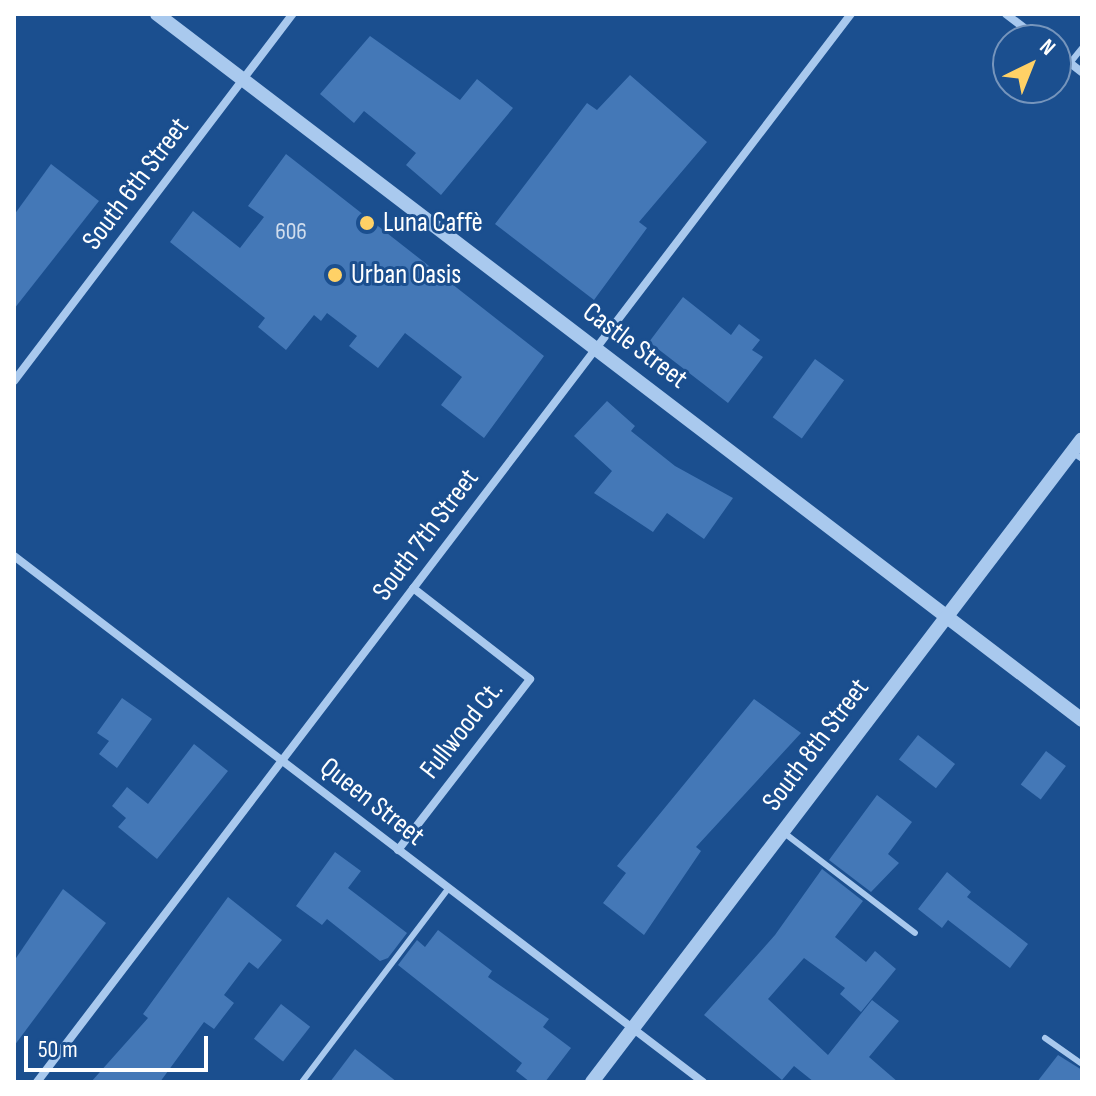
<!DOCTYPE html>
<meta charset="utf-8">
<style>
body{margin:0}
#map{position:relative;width:1096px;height:1096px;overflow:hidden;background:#1b4f8f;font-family:"Sofia Sans Condensed",sans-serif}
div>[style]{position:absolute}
.building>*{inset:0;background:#4478b7;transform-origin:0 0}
.service>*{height:6px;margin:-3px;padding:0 3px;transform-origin:3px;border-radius:3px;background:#a9c9ee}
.minor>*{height:8px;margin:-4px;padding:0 4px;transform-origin:4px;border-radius:4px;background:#a9c9ee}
.tertiary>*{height:14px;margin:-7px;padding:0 7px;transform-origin:7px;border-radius:7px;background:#a9c9ee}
.dots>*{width:22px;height:22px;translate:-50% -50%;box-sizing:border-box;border:4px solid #1b4f8f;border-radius:50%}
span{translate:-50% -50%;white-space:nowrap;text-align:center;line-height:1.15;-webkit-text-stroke:6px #1b4f8f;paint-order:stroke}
.number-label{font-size:24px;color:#d0dded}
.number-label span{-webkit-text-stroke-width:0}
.street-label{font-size:28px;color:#fff}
.poi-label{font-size:28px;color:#fff}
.left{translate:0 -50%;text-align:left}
.frame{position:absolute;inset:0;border:16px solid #fff;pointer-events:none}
.north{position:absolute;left:992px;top:24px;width:80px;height:80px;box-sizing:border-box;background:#1b4f8f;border:2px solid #7695bc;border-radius:50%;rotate:43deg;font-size:22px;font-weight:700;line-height:32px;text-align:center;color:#fff}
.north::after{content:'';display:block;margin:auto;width:28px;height:36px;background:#ffd166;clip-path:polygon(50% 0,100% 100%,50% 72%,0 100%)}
.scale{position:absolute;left:24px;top:1036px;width:184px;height:36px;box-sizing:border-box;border:4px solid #fff;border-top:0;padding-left:10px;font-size:24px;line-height:28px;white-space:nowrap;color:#fff;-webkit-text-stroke:6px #1b4f8f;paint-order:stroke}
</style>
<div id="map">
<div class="building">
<i style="clip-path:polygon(370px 36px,460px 100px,477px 79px,513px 108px,441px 195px,406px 165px,416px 153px,364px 111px,354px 123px,320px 94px)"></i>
<i style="clip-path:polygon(630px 75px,707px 142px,639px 222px,647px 228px,594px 300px,495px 224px,587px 103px,597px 110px)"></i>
<i style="clip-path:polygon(286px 154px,544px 356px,484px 438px,441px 405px,462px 377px,405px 333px,378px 368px,349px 346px,357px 336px,327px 313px,321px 321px,314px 315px,286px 350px,258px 327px,265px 318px,170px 242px,193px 211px,240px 248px,264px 217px,248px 206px)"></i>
<i style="clip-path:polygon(51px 164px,99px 201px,14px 309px,14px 215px)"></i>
<i style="clip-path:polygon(683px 297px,731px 335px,739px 324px,760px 340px,752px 350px,763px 357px,728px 403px,649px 342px)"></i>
<i style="left:815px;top:359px;width:36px;height:72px;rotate:36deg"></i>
<i style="clip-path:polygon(607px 401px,635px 426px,631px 431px,675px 466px,733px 498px,704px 539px,667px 513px,653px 532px,594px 493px,612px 471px,574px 436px)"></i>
<i style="clip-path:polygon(122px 698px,152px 719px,117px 768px,99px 754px,109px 741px,97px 733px)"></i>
<i style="clip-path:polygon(754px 699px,801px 733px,696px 847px,701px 851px,644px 935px,603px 903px,626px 873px,617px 866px)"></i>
<i style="left:918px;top:735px;width:47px;height:31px;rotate:38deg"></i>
<i style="clip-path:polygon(194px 744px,228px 771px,157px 859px,118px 827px,126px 818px,112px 806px,127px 787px,148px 804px)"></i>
<i style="left:1046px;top:751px;width:25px;height:42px;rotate:37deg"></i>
<i style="clip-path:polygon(877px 795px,912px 822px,888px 854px,899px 863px,871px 892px,829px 860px)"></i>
<i style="clip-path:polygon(335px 852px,361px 871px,348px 888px,407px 933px,388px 958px,380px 961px,327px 919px,322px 925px,296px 906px)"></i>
<i style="clip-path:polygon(822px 869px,863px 901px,835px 937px,866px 962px,875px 951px,896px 969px,861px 1012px,840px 994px,845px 988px,804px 958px,768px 999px,828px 1055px,872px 1000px,899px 1021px,869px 1057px,898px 1082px,814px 1082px,794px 1066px,782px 1080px,704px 1015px,775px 935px)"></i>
<i style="clip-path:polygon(947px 872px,971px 892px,967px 897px,1028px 944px,1010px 968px,948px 920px,942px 928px,918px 909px)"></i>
<i style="clip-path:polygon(63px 889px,106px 923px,14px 1046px,14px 961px)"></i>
<i style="clip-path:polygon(228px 897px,282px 940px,258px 969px,249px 962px,224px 995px,234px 1003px,214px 1029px,204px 1022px,160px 1082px,91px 1082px,148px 1018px,143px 1014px)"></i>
<i style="clip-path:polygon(438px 930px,492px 971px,488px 977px,549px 1019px,543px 1027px,571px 1048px,545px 1082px,530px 1082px,516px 1071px,522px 1063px,398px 965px,417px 940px,425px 947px)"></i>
<i style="left:281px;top:1004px;width:37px;height:44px;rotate:38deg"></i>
<i style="clip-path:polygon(355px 1049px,397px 1082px,330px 1082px)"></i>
<i style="clip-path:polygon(1058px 1055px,1082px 1070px,1082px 1082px,1037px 1082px)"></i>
</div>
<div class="service">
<i style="left:1070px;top:63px;width:19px;rotate:-51deg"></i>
<i style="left:1072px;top:452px;width:12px;rotate:35deg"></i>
<i style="left:783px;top:832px;width:166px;rotate:37.4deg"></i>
<i style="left:1045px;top:1038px;width:45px;rotate:35.1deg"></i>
<i style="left:302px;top:1082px;width:242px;rotate:-52.9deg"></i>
</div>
<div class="minor">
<i style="left:1006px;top:14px;width:43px;rotate:37.4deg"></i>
<i style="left:1056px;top:52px;width:33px;rotate:38deg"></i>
<i style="left:14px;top:381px;width:461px;rotate:-52.8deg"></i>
<i style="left:14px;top:556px;width:867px;rotate:37.36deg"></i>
<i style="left:398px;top:850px;width:216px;rotate:-52.3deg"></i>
<i style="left:530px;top:679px;width:148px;rotate:-142.1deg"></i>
<i style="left:37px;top:1082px;width:1343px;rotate:-52.69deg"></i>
</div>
<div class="tertiary">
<i style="left:157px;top:14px;width:1164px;rotate:37.35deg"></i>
<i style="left:592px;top:1082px;width:808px;rotate:-52.69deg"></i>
</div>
<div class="dots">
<i style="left:367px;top:223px;background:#ffd166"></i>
<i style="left:335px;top:275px;background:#ffd166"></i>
</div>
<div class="number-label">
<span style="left:291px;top:232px">606</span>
</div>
<div class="street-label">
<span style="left:136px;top:184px;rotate:-53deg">South 6th Street</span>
<span style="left:635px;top:346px;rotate:37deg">Castle Street</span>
<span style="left:426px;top:535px;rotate:-53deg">South 7th Street</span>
<span style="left:462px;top:730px;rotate:-52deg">Fullwood Ct.</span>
<span style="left:816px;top:745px;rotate:-53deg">South 8th Street</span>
<span style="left:372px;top:802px;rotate:38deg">Queen Street</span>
</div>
<div class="poi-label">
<span class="left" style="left:383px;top:223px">Luna Caffè</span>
<span class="left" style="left:351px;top:275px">Urban Oasis</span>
</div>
<div class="frame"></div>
<div class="north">N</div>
<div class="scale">50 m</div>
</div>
